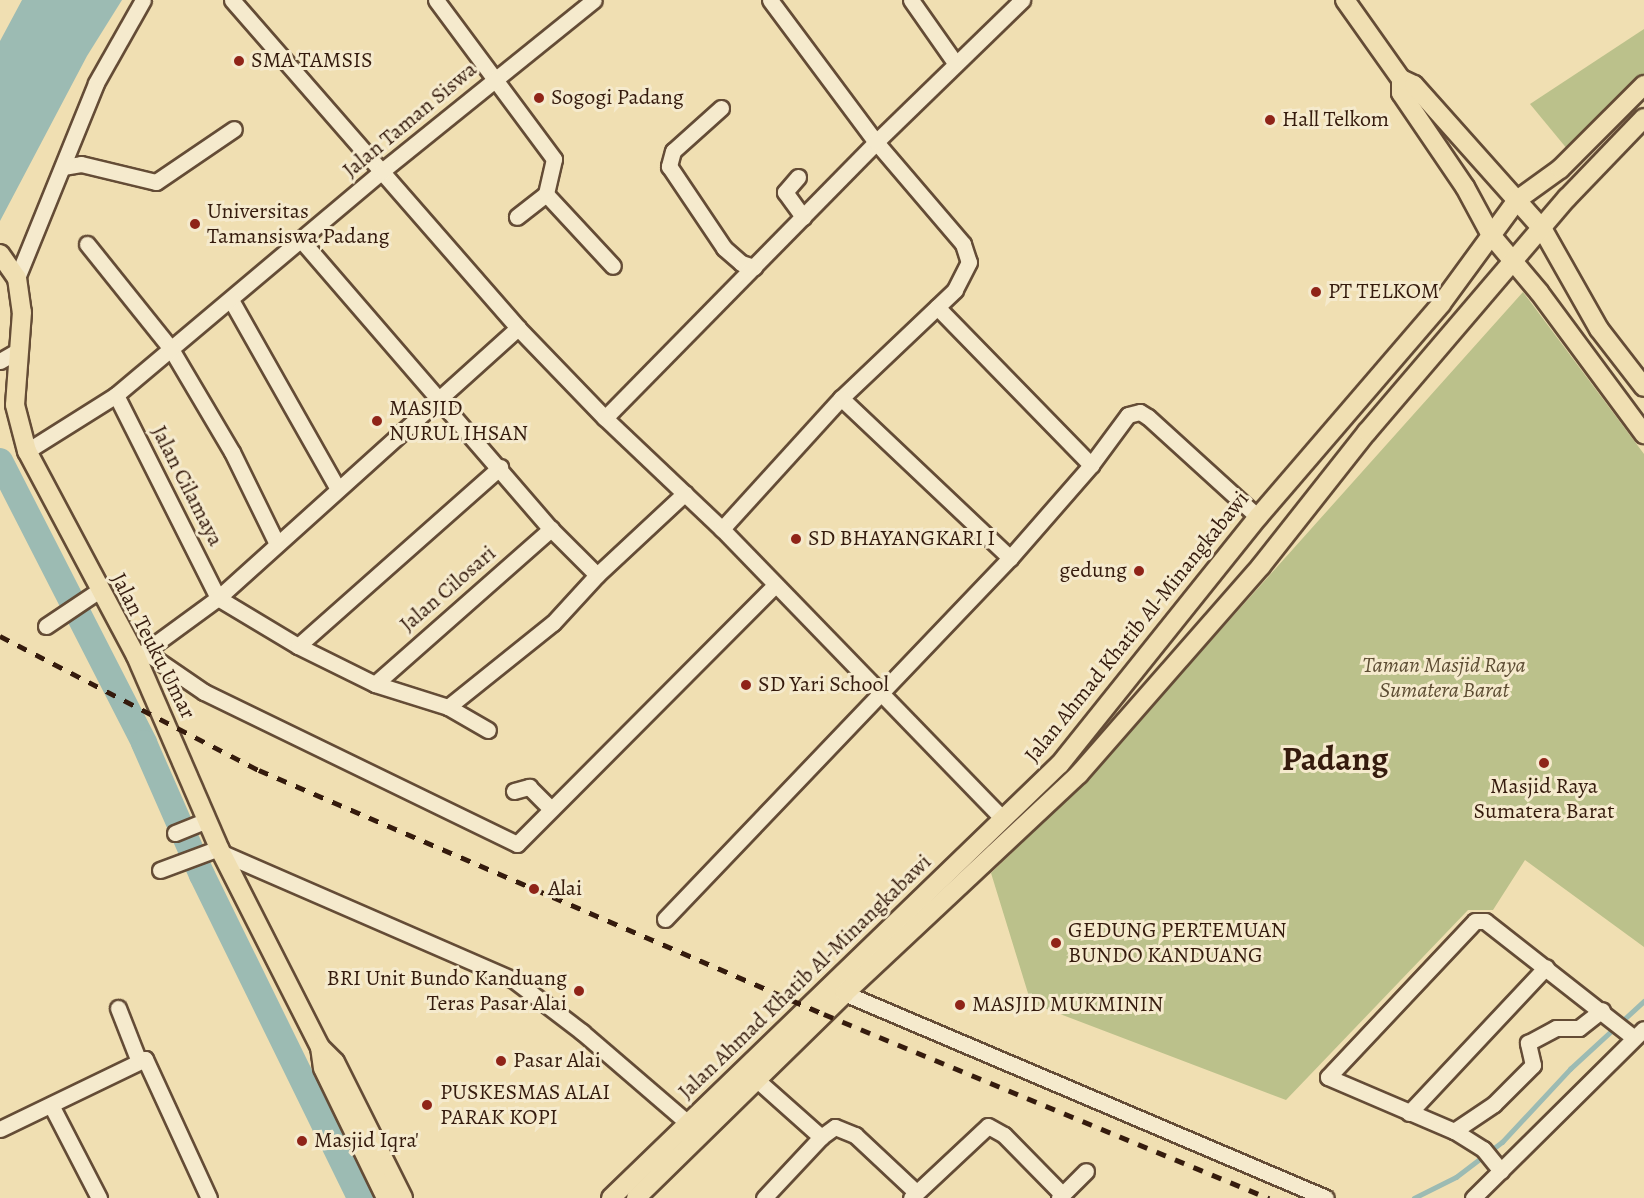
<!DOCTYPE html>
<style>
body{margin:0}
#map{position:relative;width:1644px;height:1198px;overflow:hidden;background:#f0dfb2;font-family:Alegreya,serif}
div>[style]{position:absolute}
.green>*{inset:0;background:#bbc18b}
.water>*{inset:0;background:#9cbbb3}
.stream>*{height:4.5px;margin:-2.25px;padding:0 2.25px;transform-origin:2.25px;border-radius:2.25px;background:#9cbbb3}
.river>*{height:26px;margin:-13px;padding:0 13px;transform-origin:13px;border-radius:13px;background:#9cbbb3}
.roads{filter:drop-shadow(2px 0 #644c36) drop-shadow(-2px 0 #644c36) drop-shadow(0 2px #644c36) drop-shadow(0 -2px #644c36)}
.minor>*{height:15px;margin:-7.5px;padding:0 7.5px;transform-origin:7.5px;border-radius:7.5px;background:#f5eacd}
.major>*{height:18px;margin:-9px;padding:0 9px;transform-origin:9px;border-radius:9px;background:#f0dfb2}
.rail>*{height:4.5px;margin-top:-2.25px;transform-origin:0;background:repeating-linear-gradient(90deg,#351b0d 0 10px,transparent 0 20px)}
.dots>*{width:16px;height:16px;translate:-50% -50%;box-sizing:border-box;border:3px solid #f5eacd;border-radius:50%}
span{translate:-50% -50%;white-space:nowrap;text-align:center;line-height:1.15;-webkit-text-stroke:6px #f5eacd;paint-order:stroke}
.poi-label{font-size:22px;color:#351b0d}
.left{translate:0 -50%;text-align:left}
.right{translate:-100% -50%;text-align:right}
.street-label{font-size:22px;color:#351b0d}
.park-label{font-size:22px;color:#5d4d33;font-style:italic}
.town-label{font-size:34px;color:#351b0d;font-weight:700}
</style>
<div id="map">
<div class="green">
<i style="clip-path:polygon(1644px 29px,1644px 74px,1568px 150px,1530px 104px)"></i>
<i style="clip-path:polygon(1523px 292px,1644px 454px,1644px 947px,1525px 860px,1493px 910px,1468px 910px,1286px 1100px,1031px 1003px,991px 873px,1081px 786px)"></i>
</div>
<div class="water">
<i style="clip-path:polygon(22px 0,122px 0,87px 56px,0 221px,0 41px)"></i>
</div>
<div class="stream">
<i style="left:1414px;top:1198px;width:47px;rotate:-26.6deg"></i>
<i style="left:1456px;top:1177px;width:58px;rotate:-37.3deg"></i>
<i style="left:1502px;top:1142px;width:100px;rotate:-47deg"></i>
<i style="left:1570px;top:1069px;width:100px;rotate:-42.6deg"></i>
</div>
<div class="river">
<i style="left:0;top:461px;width:317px;rotate:62.9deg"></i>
<i style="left:144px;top:743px;width:144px;rotate:66.3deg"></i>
<i style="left:202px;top:875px;width:360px;rotate:63.9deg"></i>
</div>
<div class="roads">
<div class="minor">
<i style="left:232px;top:0;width:435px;rotate:48.9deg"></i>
<i style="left:518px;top:328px;width:125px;rotate:46deg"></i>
<i style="left:605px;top:418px;width:161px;rotate:43.5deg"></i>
<i style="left:436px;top:0;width:198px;rotate:53.4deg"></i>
<i style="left:554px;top:159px;width:36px;rotate:103deg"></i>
<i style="left:546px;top:194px;width:37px;rotate:142deg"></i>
<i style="left:770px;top:0;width:177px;rotate:53.3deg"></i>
<i style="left:876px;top:142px;width:134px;rotate:49.5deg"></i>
<i style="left:963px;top:244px;width:19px;rotate:72deg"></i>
<i style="left:969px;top:262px;width:31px;rotate:117deg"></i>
<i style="left:955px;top:290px;width:157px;rotate:136.5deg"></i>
<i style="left:841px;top:398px;width:177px;rotate:132.3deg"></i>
<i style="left:722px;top:529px;width:404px;rotate:45.9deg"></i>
<i style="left:911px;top:0;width:78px;rotate:54.9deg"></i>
<i style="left:721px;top:108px;width:64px;rotate:138.1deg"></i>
<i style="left:673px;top:151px;width:16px;rotate:105deg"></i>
<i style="left:669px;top:166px;width:99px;rotate:56.1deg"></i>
<i style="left:724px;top:248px;width:23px;rotate:41deg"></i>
<i style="left:741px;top:263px;width:14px;rotate:17deg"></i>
<i style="left:63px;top:167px;width:18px;rotate:-9deg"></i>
<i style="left:81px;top:164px;width:77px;rotate:13.5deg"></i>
<i style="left:156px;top:182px;width:94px;rotate:-34.2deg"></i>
<i style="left:798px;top:177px;width:20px;rotate:131deg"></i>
<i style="left:785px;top:192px;width:31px;rotate:54deg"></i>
<i style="left:546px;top:194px;width:98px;rotate:47.1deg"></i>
<i style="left:302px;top:241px;width:381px;rotate:49.2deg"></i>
<i style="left:551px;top:529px;width:65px;rotate:45deg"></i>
<i style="left:87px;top:244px;width:134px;rotate:51.3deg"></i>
<i style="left:171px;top:349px;width:120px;rotate:59.4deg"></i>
<i style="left:232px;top:452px;width:102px;rotate:63.9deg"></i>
<i style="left:17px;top:278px;width:210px;rotate:-67.9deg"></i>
<i style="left:96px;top:83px;width:95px;rotate:-60.5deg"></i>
<i style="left:231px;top:300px;width:217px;rotate:60.5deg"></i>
<i style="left:937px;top:307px;width:221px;rotate:45.7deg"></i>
<i style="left:0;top:361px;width:22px;rotate:-30deg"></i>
<i style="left:116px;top:395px;width:227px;rotate:63.3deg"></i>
<i style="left:218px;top:598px;width:93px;rotate:31deg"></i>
<i style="left:298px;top:646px;width:86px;rotate:26.3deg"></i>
<i style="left:375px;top:684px;width:77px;rotate:17.5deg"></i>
<i style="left:448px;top:707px;width:134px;rotate:-38.7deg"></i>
<i style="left:553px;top:623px;width:65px;rotate:-47.5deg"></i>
<i style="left:597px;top:575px;width:120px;rotate:-43deg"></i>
<i style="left:841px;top:398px;width:233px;rotate:43.4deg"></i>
<i style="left:605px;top:418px;width:387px;rotate:-45.5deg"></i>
<i style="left:876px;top:142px;width:204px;rotate:-44.2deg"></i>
<i style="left:27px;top:451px;width:105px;rotate:-32.2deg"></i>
<i style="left:116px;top:395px;width:348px;rotate:-40.1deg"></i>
<i style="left:382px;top:171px;width:272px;rotate:-38.9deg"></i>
<i style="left:46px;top:626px;width:63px;rotate:-33.9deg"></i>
<i style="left:298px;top:646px;width:270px;rotate:-41.5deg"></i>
<i style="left:147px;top:653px;width:69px;rotate:34.4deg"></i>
<i style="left:204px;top:692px;width:348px;rotate:25.9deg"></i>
<i style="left:517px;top:844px;width:366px;rotate:-45.1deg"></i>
<i style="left:140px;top:655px;width:97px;rotate:-36.2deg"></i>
<i style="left:218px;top:598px;width:404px;rotate:-42deg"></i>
<i style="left:375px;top:684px;width:235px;rotate:-41.4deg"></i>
<i style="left:448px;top:707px;width:46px;rotate:29.9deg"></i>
<i style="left:514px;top:791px;width:16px;rotate:-15deg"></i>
<i style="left:529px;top:787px;width:31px;rotate:45deg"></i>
<i style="left:175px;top:833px;width:35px;rotate:-22deg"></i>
<i style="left:222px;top:853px;width:318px;rotate:23.5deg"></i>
<i style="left:514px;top:980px;width:86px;rotate:37.4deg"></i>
<i style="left:582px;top:1032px;width:152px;rotate:40.7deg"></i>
<i style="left:160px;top:870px;width:63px;rotate:-20.4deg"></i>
<i style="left:665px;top:919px;width:499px;rotate:-46.3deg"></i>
<i style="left:1010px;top:558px;width:123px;rotate:-48.9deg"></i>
<i style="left:1091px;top:465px;width:62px;rotate:-53.5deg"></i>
<i style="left:1128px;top:415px;width:12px;rotate:-14deg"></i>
<i style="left:1140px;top:412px;width:9px;rotate:32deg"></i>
<i style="left:1148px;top:417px;width:149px;rotate:42.3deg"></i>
<i style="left:837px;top:990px;width:531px;rotate:23.04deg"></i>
<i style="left:118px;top:1008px;width:55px;rotate:68.6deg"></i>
<i style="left:757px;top:1080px;width:86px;rotate:41.7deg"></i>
<i style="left:821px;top:1137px;width:17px;rotate:-36deg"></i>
<i style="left:835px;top:1127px;width:22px;rotate:22deg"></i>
<i style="left:855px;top:1135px;width:83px;rotate:43.1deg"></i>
<i style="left:51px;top:1105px;width:105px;rotate:62.7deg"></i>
<i style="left:1409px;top:1113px;width:200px;rotate:-46.8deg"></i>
<i style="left:0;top:1129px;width:161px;rotate:-25.8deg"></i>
<i style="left:145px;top:1059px;width:153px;rotate:65.3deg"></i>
<i style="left:1454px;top:1131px;width:137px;rotate:-156.8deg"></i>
<i style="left:1328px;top:1077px;width:214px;rotate:-46.7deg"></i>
<i style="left:1475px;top:921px;width:10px"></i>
<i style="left:1485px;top:921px;width:189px;rotate:38.1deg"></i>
<i style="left:1501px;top:1171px;width:28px;rotate:-129deg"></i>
<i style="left:1483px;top:1149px;width:34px;rotate:-148deg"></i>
<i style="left:1454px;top:1131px;width:48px;rotate:-34deg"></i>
<i style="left:1494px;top:1104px;width:55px;rotate:-45deg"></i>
<i style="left:1533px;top:1065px;width:23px;rotate:-103deg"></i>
<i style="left:1528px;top:1043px;width:32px;rotate:-28deg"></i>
<i style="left:1556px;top:1028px;width:23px"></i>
<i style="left:1579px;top:1028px;width:29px;rotate:-38deg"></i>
<i style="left:764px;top:1198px;width:83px;rotate:-46.9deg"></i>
<i style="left:911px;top:1198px;width:105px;rotate:-43.1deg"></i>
<i style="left:988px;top:1126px;width:18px;rotate:29deg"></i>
<i style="left:1004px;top:1135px;width:83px;rotate:45.5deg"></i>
<i style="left:1059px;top:1198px;width:38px;rotate:-45deg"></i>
<i style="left:1473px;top:1198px;width:240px;rotate:-44.7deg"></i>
</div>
<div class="major">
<i style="left:1345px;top:0;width:97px;rotate:54.7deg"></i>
<i style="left:1401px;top:79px;width:14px;rotate:90deg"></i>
<i style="left:1401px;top:93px;width:114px;rotate:55.8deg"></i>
<i style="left:1465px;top:187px;width:55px;rotate:61.6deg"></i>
<i style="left:1491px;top:235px;width:75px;rotate:49.9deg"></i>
<i style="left:1539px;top:292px;width:177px;rotate:53.5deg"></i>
<i style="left:1401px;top:79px;width:14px;rotate:25deg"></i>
<i style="left:1414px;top:85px;width:194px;rotate:48.3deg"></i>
<i style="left:1543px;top:230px;width:114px;rotate:60.5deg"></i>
<i style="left:1599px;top:329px;width:73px;rotate:52.2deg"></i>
<i style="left:0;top:254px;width:29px;rotate:55deg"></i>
<i style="left:17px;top:278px;width:34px;rotate:82deg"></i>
<i style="left:22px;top:312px;width:93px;rotate:94.3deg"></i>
<i style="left:15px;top:405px;width:48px;rotate:75.4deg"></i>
<i style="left:27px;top:451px;width:232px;rotate:62deg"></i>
<i style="left:136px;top:656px;width:209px;rotate:66.6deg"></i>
<i style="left:219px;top:848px;width:223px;rotate:63.1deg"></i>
<i style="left:320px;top:1047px;width:21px;rotate:45deg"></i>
<i style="left:335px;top:1062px;width:152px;rotate:63.4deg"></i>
<i style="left:320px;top:1047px;width:21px;rotate:82deg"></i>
<i style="left:323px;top:1068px;width:144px;rotate:64.1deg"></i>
<i style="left:611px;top:1198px;width:624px;rotate:-44.03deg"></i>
<i style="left:1060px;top:764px;width:317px;rotate:-51.3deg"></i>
<i style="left:1258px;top:517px;width:281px;rotate:-49.3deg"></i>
<i style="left:1441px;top:304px;width:129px;rotate:-53.8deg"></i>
<i style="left:1517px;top:200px;width:53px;rotate:-35.8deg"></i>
<i style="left:1560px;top:169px;width:119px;rotate:-45deg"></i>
<i style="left:636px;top:1198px;width:293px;rotate:-44.4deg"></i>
<i style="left:845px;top:993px;width:320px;rotate:-43.1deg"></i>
<i style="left:1079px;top:774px;width:276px;rotate:-48.8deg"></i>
<i style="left:1261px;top:566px;width:171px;rotate:-51.7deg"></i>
<i style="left:1367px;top:432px;width:308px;rotate:-49.5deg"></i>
<i style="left:1567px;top:198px;width:111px;rotate:-46.1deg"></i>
</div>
</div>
<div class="rail">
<i style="left:0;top:636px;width:292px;rotate:27.4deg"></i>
<i style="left:259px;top:770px;width:615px;rotate:23.36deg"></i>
<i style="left:824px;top:1014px;width:482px;rotate:22.5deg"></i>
</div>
<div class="dots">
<i style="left:239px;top:61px;background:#8f2418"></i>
<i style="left:539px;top:98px;background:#8f2418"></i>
<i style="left:1270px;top:120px;background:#8f2418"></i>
<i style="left:195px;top:224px;background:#8f2418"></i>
<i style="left:1316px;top:292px;background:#8f2418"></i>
<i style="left:377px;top:421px;background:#8f2418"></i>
<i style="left:796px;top:539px;background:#8f2418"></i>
<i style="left:1139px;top:571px;background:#8f2418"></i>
<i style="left:746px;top:685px;background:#8f2418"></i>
<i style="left:1544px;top:763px;background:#8f2418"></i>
<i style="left:534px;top:889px;background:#8f2418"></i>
<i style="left:1056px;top:943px;background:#8f2418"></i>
<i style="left:579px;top:991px;background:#8f2418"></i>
<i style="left:960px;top:1005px;background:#8f2418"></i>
<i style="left:501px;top:1061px;background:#8f2418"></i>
<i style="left:427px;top:1105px;background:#8f2418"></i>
<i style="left:302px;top:1141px;background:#8f2418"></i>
</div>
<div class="poi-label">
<span class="left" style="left:251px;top:61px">SMA TAMSIS</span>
<span class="left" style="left:551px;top:98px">Sogogi Padang</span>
<span class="left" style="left:1282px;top:120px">Hall Telkom</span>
<span class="left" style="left:207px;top:224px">Universitas<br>Tamansiswa Padang</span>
<span class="left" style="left:1328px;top:292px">PT TELKOM</span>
<span class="left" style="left:389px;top:421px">MASJID<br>NURUL IHSAN</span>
<span class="left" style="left:808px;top:539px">SD BHAYANGKARI I</span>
<span class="right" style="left:1127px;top:571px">gedung</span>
<span class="left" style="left:758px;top:685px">SD Yari School</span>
<span style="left:1544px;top:799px">Masjid Raya<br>Sumatera Barat</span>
<span class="left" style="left:548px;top:889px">Alai</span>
<span class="left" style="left:1068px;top:943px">GEDUNG PERTEMUAN<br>BUNDO KANDUANG</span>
<span class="right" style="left:567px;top:991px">BRI Unit Bundo Kanduang<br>Teras Pasar Alai</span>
<span class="left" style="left:972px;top:1005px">MASJID MUKMININ</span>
<span class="left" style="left:513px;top:1061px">Pasar Alai</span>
<span class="left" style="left:440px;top:1105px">PUSKESMAS ALAI<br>PARAK KOPI</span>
<span class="left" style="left:314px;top:1141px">Masjid Iqra'</span>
</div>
<div class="street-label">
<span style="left:410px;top:120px;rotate:-40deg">Jalan Taman Siswa</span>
<span style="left:187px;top:486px;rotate:63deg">Jalan Cilamaya</span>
<span style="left:448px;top:589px;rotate:-41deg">Jalan Cilosari</span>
<span style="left:1137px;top:627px;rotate:-51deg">Jalan Ahmad Khatib Al-Minangkabawi</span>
<span style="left:153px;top:646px;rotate:63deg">Jalan Teuku Umar</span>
<span style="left:805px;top:977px;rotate:-44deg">Jalan Ahmad Khatib Al-Minangkabawi</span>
</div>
<div class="park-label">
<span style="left:1444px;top:678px">Taman Masjid Raya<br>Sumatera Barat</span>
</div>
<div class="town-label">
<span style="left:1335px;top:759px">Padang</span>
</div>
</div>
